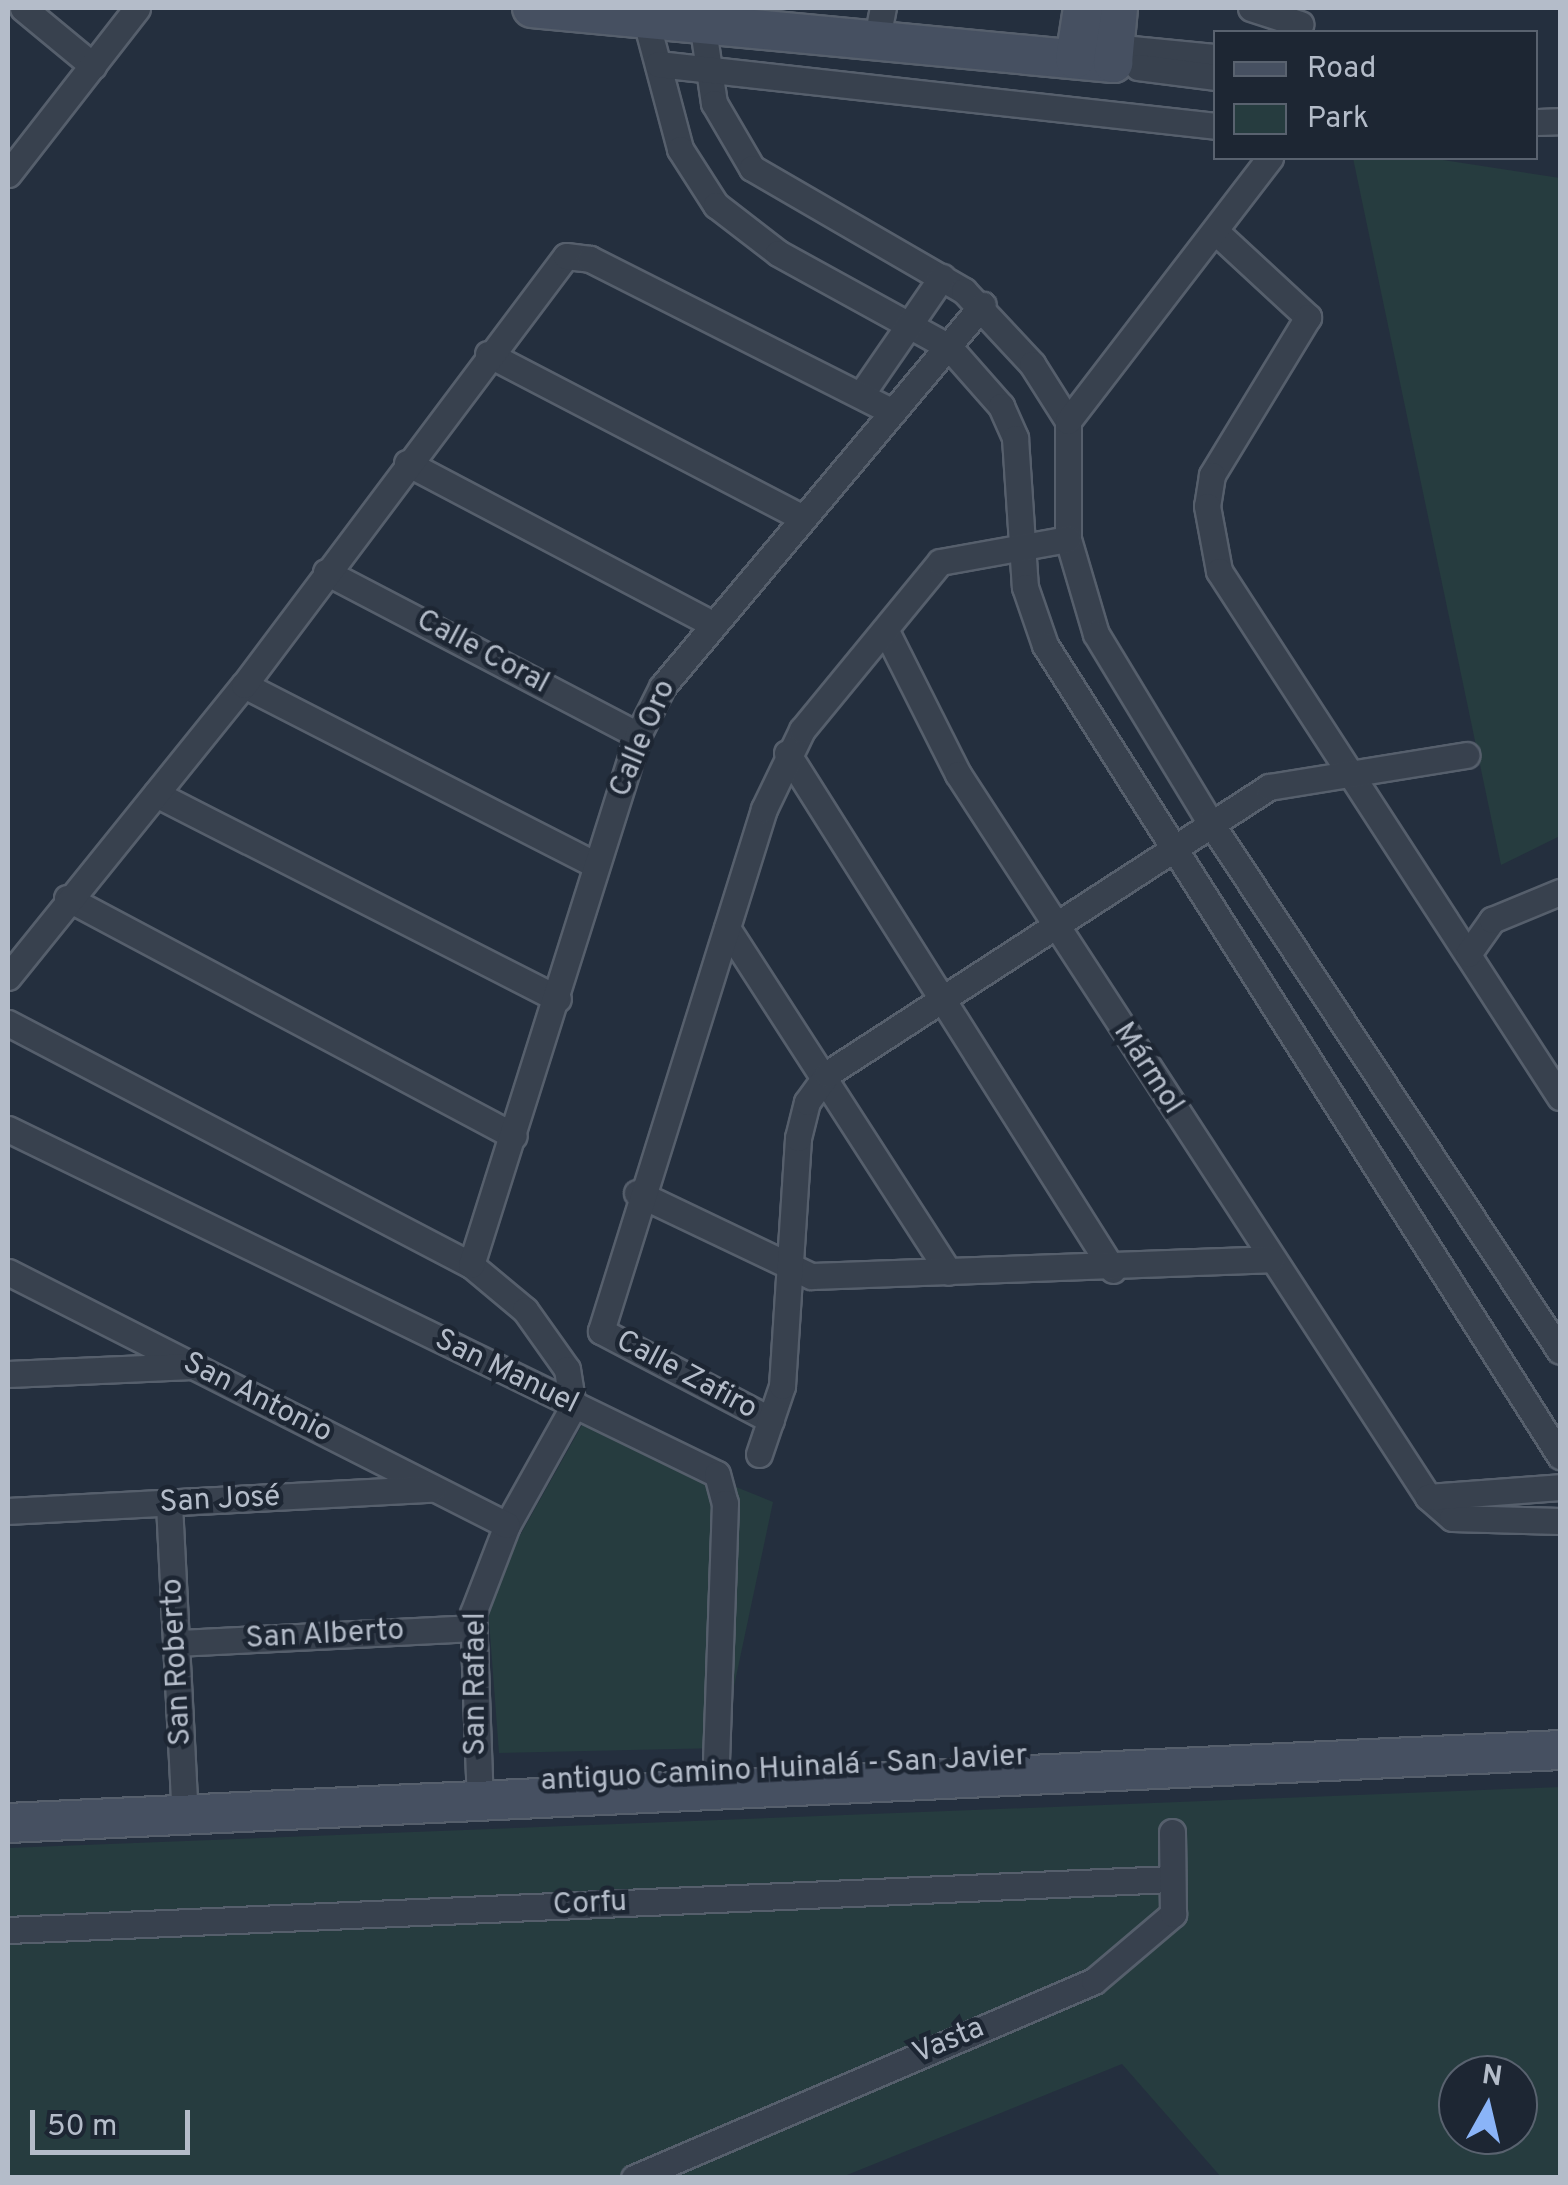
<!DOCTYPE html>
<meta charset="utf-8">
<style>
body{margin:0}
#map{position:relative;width:1568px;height:2185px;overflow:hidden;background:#242f3e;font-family:Overpass,sans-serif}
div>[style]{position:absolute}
.green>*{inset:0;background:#263c3f}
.roads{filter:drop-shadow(2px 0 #565f6c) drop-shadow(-2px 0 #565f6c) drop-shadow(0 2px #565f6c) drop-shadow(0 -2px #565f6c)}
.street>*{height:25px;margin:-12.5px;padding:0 12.5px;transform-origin:12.5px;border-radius:12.5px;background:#38414e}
.secondary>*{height:38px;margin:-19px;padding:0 19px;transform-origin:19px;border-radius:19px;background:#465061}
span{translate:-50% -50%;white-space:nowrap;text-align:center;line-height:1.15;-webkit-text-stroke:9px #1d2633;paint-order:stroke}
.street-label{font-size:30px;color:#b4bcc9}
.frame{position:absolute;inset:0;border:10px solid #b4bcc9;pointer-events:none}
.legend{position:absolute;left:1213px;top:30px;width:325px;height:130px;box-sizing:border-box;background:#1d2633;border:2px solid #59626f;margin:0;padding:12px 18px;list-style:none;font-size:30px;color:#b4bcc9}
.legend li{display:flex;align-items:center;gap:20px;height:50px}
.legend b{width:50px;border:2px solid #59626f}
.north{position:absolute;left:1438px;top:2055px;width:100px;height:100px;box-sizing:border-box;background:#1d2633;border:2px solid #59626f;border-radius:50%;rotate:8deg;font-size:28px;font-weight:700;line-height:40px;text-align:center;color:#b4bcc9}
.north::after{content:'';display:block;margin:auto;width:35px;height:45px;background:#8ab4f8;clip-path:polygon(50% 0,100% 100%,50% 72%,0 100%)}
.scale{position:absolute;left:30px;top:2110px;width:160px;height:45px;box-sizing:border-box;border:5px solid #b4bcc9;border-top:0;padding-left:12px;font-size:30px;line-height:35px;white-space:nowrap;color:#b4bcc9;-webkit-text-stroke:8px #1d2633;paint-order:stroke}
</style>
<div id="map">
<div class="green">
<i style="clip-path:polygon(1353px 158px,1430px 158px,1560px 178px,1560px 836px,1501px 865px)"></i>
<i style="clip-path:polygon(582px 1425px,773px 1502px,721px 1748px,499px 1753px,487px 1594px)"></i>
<i style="clip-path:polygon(evenodd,1560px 1787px,1560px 2177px,1221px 2177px,1122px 2064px,842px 2177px,8px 2177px,8px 1848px,1560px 1787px,1458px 2075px,1518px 2075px,1518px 2135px,1458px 2135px,1458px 2075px)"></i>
</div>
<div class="roads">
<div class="street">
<i style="left:23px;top:8px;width:91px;rotate:39.6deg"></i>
<i style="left:1251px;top:8px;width:52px;rotate:18.1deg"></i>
<i style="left:645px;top:17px;width:137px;rotate:75.1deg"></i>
<i style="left:680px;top:149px;width:67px;rotate:57.3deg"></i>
<i style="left:716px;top:205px;width:78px;rotate:37.7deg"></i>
<i style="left:778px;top:253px;width:195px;rotate:28.8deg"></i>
<i style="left:949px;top:347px;width:79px;rotate:48.6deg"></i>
<i style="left:1001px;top:406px;width:35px;rotate:66deg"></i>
<i style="left:1015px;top:438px;width:149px;rotate:86.2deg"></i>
<i style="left:1025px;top:587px;width:61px;rotate:71deg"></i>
<i style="left:1045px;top:645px;width:961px;rotate:57.58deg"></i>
<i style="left:702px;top:22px;width:82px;rotate:81.6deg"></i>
<i style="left:714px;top:103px;width:75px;rotate:59.7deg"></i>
<i style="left:752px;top:168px;width:245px;rotate:30.1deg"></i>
<i style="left:964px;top:291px;width:100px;rotate:47deg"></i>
<i style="left:1032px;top:364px;width:67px;rotate:57.7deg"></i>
<i style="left:1068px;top:421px;width:118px;rotate:90deg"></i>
<i style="left:1068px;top:539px;width:99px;rotate:73.6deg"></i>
<i style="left:1096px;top:634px;width:220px;rotate:58.8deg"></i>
<i style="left:1210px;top:822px;width:634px;rotate:56.51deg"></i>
<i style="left:877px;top:38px;width:31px;rotate:-79deg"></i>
<i style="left:1101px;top:46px;width:116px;rotate:5.5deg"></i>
<i style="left:658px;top:64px;width:561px;rotate:6.34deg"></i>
<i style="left:1138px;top:67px;width:79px;rotate:7.3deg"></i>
<i style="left:1536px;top:122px;width:24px;rotate:-2deg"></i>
<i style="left:8px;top:174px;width:210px;rotate:-52.1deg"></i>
<i style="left:1215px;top:231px;width:127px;rotate:42.8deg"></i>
<i style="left:1308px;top:317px;width:185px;rotate:121.3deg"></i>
<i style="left:1212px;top:475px;width:31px;rotate:99deg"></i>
<i style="left:1207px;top:506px;width:66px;rotate:79.5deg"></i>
<i style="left:1219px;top:571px;width:627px;rotate:57.05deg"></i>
<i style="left:488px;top:354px;width:351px;rotate:27.5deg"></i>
<i style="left:862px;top:393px;width:141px;rotate:-55.4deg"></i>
<i style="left:1068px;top:421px;width:332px;rotate:-52.5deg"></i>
<i style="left:407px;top:463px;width:341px;rotate:27.8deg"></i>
<i style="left:326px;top:572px;width:352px;rotate:27.6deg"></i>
<i style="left:886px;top:631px;width:160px;rotate:63.3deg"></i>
<i style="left:958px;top:774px;width:862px;rotate:56.97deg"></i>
<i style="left:1428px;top:1497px;width:32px;rotate:41deg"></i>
<i style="left:1452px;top:1518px;width:108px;rotate:1.6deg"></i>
<i style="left:244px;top:685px;width:395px;rotate:27.1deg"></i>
<i style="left:787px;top:753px;width:611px;rotate:57.77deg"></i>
<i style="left:156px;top:794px;width:451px;rotate:27deg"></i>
<i style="left:67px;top:898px;width:506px;rotate:28.03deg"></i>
<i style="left:727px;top:928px;width:409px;rotate:57.2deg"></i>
<i style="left:1468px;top:954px;width:42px;rotate:-54.8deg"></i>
<i style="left:1492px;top:920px;width:74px;rotate:-22.4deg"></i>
<i style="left:8px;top:977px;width:375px;rotate:-51.1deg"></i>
<i style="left:244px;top:685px;width:536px;rotate:-53.11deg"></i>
<i style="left:566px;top:256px;width:24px;rotate:7deg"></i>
<i style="left:590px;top:259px;width:339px;rotate:26.8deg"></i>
<i style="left:8px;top:1023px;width:522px;rotate:27.6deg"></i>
<i style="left:471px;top:1265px;width:70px;rotate:39.8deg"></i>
<i style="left:525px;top:1310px;width:72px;rotate:54.6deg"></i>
<i style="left:567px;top:1369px;width:38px;rotate:81deg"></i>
<i style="left:573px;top:1407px;width:135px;rotate:119.2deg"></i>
<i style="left:507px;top:1525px;width:94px;rotate:111.1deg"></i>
<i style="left:473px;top:1613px;width:192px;rotate:87.9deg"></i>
<i style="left:8px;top:1129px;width:788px;rotate:25.95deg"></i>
<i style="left:717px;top:1474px;width:30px;rotate:75deg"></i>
<i style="left:725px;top:1503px;width:291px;rotate:92deg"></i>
<i style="left:637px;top:1193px;width:193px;rotate:25.5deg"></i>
<i style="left:811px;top:1276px;width:461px;rotate:-2.1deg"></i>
<i style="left:471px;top:1265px;width:556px;rotate:-72.51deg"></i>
<i style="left:638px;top:735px;width:54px;rotate:-63.4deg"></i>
<i style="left:662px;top:687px;width:499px;rotate:-50deg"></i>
<i style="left:8px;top:1272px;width:559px;rotate:26.89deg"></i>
<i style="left:8px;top:1374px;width:184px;rotate:-2.5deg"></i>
<i style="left:771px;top:1420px;width:192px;rotate:-152.4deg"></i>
<i style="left:601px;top:1331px;width:547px;rotate:-72.66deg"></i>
<i style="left:764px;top:809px;width:88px;rotate:-64.3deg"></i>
<i style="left:802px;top:730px;width:217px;rotate:-50.6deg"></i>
<i style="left:940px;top:562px;width:130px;rotate:-10.2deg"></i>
<i style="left:759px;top:1454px;width:72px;rotate:-71.3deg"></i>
<i style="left:782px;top:1386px;width:249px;rotate:-86.3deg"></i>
<i style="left:798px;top:1138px;width:37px;rotate:-76deg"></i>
<i style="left:807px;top:1102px;width:34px;rotate:-54deg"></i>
<i style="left:827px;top:1074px;width:527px;rotate:-33deg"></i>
<i style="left:1269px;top:787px;width:200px;rotate:-9.2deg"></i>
<i style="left:1428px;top:1497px;width:132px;rotate:-4.3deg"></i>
<i style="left:169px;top:1504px;width:316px;rotate:87.1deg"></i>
<i style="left:8px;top:1511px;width:425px;rotate:-3deg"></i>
<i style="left:178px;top:1643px;width:294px;rotate:-2.9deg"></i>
<i style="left:8px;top:1930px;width:1165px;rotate:-2.51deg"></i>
<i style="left:634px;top:2178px;width:500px;rotate:-23.18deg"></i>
<i style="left:1094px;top:1981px;width:104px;rotate:-40.3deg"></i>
<i style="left:1173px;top:1914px;width:82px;rotate:-90.7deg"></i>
</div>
<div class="secondary">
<i style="left:532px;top:8px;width:584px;rotate:5.41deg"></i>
<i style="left:1113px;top:63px;width:55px;rotate:-84.8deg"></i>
<i style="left:1075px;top:59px;width:52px;rotate:-81.1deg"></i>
<i style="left:8px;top:1823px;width:1554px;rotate:-2.69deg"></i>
</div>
</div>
<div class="street-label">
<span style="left:482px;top:653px;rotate:28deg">Calle Coral</span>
<span style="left:644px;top:739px;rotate:-67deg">Calle Oro</span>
<span style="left:1147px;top:1069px;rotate:57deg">Mármol</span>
<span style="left:506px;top:1373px;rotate:26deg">San Manuel</span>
<span style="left:686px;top:1376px;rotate:28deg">Calle Zafiro</span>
<span style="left:257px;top:1399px;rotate:27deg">San Antonio</span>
<span style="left:220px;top:1501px;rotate:-3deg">San José</span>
<span style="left:325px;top:1636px;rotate:-3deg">San Alberto</span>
<span style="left:178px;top:1662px;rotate:-93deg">San Roberto</span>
<span style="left:477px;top:1684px;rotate:-90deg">San Rafael</span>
<span style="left:784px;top:1770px;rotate:-3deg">antiguo Camino Huinalá - San Javier</span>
<span style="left:590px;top:1905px;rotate:-3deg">Corfu</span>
<span style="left:949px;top:2042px;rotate:-23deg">Vasta</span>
</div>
<div class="frame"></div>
<ul class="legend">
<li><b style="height:12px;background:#465061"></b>Road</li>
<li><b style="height:28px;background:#263c3f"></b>Park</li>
</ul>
<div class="north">N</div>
<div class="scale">50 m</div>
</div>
